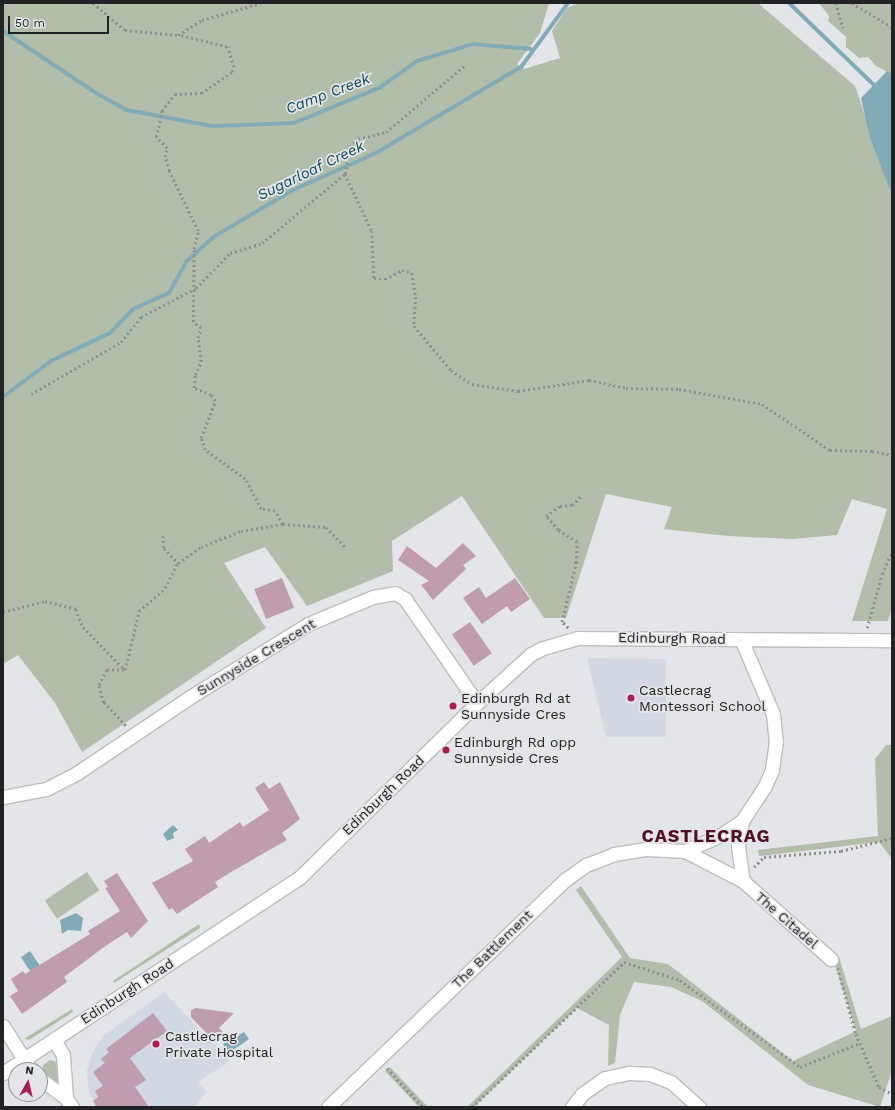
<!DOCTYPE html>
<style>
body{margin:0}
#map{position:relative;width:895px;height:1110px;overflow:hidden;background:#e3e5e8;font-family:"Work Sans",sans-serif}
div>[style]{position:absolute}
.built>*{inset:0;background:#d2d9e2}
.green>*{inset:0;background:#b2beaa;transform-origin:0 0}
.water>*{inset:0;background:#82abb8;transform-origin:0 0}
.stream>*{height:4px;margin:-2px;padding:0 2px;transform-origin:2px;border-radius:2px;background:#82abb8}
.building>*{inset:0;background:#bf9cae;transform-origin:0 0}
.path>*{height:2.5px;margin-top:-1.25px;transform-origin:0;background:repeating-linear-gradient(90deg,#8d8f91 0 2px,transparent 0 5px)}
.roads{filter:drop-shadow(1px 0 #bbbdc0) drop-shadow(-1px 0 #bbbdc0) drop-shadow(0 1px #bbbdc0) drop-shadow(0 -1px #bbbdc0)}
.minor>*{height:13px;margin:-6.5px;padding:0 6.5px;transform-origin:6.5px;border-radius:6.5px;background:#fff}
.dots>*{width:11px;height:11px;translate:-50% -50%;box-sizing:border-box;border:2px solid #e3e5e8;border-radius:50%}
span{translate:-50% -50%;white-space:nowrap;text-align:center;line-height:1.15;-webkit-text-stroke:3.5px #e3e5e8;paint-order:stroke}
.street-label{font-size:14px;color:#212223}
.poi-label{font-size:14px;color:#212223}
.left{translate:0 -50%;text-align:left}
.water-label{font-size:15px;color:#104a59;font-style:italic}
.district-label{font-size:18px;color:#520e24;font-weight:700;letter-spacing:1px}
.frame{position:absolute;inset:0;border:4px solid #212223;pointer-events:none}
.north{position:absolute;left:8px;top:1062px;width:40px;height:40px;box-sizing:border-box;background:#e3e5e8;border:1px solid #959799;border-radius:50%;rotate:8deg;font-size:11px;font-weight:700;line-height:16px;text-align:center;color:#212223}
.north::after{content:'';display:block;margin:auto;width:14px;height:18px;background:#ad1c50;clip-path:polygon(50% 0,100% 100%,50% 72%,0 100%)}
.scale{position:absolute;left:8px;top:16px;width:101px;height:18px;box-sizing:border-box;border:2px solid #212223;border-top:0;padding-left:5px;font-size:12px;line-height:14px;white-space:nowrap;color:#212223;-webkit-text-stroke:3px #e3e5e8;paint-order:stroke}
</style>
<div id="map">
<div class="built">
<i style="clip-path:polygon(587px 658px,666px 659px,666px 737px,606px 737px)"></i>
<i style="clip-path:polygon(164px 992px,230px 1061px,198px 1082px,207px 1092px,194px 1107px,96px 1107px,89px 1092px,87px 1071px,92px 1053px,103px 1036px)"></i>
</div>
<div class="green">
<i style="clip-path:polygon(3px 3px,549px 3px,540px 33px,517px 64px,524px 69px,560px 58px,552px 31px,567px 8px,579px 3px,758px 3px,855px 86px,892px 195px,892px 608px,888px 621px,852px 621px,887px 509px,852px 499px,837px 535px,792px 539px,728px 536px,664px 529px,672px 507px,606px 494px,566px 618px,544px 618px,462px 496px,392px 541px,393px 571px,307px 606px,265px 547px,224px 563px,266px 628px,82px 752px,55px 703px,18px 655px,3px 664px)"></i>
<i style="clip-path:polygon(819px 3px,892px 3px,892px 74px,876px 66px,868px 57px,859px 58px,846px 47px,846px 37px,828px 21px,829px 16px)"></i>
<i style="clip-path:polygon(886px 745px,892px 745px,892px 859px,879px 842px,759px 856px,758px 850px,878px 836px,875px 759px)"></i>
<i style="left:87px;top:872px;width:22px;height:51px;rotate:56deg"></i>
<i style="clip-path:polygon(581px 886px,630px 958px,668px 964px,793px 1061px,856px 1031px,833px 959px,839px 957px,861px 1029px,892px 1016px,892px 1070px,880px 1107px,808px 1085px,702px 1001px,671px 987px,634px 982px,620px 1015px,615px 1063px,608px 1066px,609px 1025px,577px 1008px,474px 1107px,467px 1107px,622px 957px,576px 890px)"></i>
<i style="clip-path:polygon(199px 924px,200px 928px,114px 983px,113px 981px)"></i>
<i style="clip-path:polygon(72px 1009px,73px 1012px,29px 1040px,24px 1039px)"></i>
<i style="clip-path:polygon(50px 1060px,59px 1063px,61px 1086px,43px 1074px,43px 1065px)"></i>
<i style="clip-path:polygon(390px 1067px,428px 1107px,419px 1107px,385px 1071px)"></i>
</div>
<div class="water">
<i style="clip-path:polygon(887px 71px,892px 74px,892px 195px,870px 138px,861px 98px)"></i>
<i style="clip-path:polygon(173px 825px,178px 830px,173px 833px,174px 838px,167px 841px,163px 834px)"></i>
<i style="clip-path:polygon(76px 913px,83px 918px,81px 931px,68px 930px,62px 934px,60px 920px)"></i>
<i style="left:30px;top:951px;width:22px;height:11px;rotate:56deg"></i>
<i style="clip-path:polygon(244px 1032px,249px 1039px,229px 1053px,223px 1044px)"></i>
</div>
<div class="stream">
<i style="left:789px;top:3px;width:117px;rotate:44deg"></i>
<i style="left:3px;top:31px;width:112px;rotate:33.7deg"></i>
<i style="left:96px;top:93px;width:35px;rotate:29deg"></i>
<i style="left:127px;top:110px;width:86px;rotate:10.7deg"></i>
<i style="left:212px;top:126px;width:82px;rotate:-2.1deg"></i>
<i style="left:294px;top:123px;width:92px;rotate:-22.4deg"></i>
<i style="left:379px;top:88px;width:47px;rotate:-35.4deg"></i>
<i style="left:417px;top:61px;width:59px;rotate:-16.9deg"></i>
<i style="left:473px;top:44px;width:58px;rotate:4.9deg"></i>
<i style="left:3px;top:397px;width:60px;rotate:-36.9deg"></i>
<i style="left:51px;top:361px;width:65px;rotate:-25.4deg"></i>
<i style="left:110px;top:333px;width:33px;rotate:-46deg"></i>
<i style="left:133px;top:309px;width:39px;rotate:-24deg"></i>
<i style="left:169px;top:293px;width:37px;rotate:-61deg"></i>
<i style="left:187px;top:261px;width:38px;rotate:-42deg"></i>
<i style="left:215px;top:236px;width:88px;rotate:-30.6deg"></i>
<i style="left:291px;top:191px;width:93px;rotate:-24.1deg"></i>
<i style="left:376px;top:153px;width:169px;rotate:-30.7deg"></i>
<i style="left:521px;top:67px;width:79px;rotate:-53.7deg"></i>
</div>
<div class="building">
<i style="clip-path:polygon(463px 543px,476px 556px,463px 565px,466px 569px,433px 600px,421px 585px,429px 581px,398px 560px,407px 546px,436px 568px)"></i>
<i style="left:282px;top:578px;width:32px;height:30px;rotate:68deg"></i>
<i style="clip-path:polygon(515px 578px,530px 599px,511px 612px,507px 606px,482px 624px,463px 598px,479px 587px,486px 598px)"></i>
<i style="left:470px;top:622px;width:38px;height:22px;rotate:55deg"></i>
<i style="clip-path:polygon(264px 782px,269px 789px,280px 782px,300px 819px,282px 833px,287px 840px,231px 872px,215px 882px,218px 887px,177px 914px,172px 908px,169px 910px,152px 883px,193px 861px,185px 849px,205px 836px,209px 843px,240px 822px,243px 827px,269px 810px,255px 788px)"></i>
<i style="clip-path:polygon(117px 873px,148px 921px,131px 938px,127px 932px,104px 947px,64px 977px,67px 982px,22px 1014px,10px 996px,18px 991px,11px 979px,23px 971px,25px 974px,90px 934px,88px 931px,120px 911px,105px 888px,108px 887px,104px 881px)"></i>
<i style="clip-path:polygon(196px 1008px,234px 1013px,219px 1028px,223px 1032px,214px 1041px,191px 1017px,191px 1010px)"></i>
<i style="clip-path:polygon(153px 1013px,167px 1031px,130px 1058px,146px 1080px,135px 1087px,149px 1107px,97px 1107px,93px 1101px,98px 1097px,95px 1091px,103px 1086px,93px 1072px,105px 1063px,101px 1059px,109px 1052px,106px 1049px)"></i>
</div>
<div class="path">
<i style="left:93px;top:3px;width:42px;rotate:40.2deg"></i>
<i style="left:125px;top:30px;width:53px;rotate:5.4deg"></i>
<i style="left:178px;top:35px;width:28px;rotate:-32deg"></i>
<i style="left:202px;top:20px;width:61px;rotate:-16.1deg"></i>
<i style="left:836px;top:3px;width:26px;rotate:74deg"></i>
<i style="left:852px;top:3px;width:47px;rotate:31deg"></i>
<i style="left:345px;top:174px;width:27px;rotate:-80deg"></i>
<i style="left:350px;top:147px;width:11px;rotate:-45deg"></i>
<i style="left:358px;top:139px;width:29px;rotate:-14deg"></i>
<i style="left:386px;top:132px;width:102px;rotate:-40.2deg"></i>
<i style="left:31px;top:394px;width:104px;rotate:-30deg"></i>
<i style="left:121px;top:342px;width:32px;rotate:-51deg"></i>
<i style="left:141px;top:317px;width:62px;rotate:-27.8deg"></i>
<i style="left:196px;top:288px;width:49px;rotate:-45.8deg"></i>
<i style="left:230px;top:253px;width:34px;rotate:-17deg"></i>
<i style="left:262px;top:243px;width:108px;rotate:-39.7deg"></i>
<i style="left:345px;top:174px;width:63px;rotate:64.7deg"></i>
<i style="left:372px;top:231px;width:48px;rotate:87.6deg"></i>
<i style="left:374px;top:279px;width:11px"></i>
<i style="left:385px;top:279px;width:19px;rotate:-28deg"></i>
<i style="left:402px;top:270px;width:10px;rotate:17deg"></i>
<i style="left:412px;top:273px;width:24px;rotate:81deg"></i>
<i style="left:416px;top:297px;width:29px;rotate:94deg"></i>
<i style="left:414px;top:326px;width:57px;rotate:49.9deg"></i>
<i style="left:451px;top:370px;width:25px;rotate:34deg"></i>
<i style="left:472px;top:384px;width:47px;rotate:8.7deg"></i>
<i style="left:518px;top:391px;width:72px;rotate:-8.8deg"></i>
<i style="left:589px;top:380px;width:38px;rotate:12deg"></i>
<i style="left:626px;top:388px;width:53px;rotate:1.1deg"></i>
<i style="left:679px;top:389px;width:84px;rotate:10.2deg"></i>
<i style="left:762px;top:404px;width:82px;rotate:34.1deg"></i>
<i style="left:830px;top:450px;width:42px;rotate:1.4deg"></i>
<i style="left:872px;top:451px;width:20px;rotate:11deg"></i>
<i style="left:283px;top:524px;width:43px;rotate:4deg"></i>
<i style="left:326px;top:527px;width:29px;rotate:46deg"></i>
<i style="left:163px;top:536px;width:12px;rotate:85deg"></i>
<i style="left:164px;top:548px;width:21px;rotate:47deg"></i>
<i style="left:3px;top:612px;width:43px;rotate:-14.7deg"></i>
<i style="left:45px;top:601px;width:32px;rotate:14deg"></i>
<i style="left:76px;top:609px;width:19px;rotate:69deg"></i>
<i style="left:83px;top:627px;width:59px;rotate:45.7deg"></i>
<i style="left:568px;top:628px;width:8px;rotate:-135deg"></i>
<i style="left:562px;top:622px;width:61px;rotate:-76.7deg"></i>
<i style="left:576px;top:563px;width:21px;rotate:-87deg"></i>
<i style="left:577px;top:542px;width:22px;rotate:-148deg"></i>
<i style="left:558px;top:530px;width:18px;rotate:-131deg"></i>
<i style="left:546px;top:516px;width:17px;rotate:-36deg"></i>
<i style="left:560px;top:506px;width:12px;rotate:-5deg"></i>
<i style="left:572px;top:505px;width:14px;rotate:-45deg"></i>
<i style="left:867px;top:628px;width:56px;rotate:-74.5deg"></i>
<i style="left:882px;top:574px;width:24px;rotate:-66deg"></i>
<i style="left:124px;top:670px;width:17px;rotate:180deg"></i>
<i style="left:107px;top:670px;width:18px;rotate:117deg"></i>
<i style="left:99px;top:686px;width:17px;rotate:73deg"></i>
<i style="left:104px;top:702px;width:33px;rotate:47deg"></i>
<i style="left:125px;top:670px;width:61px;rotate:-76.7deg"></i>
<i style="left:139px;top:611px;width:35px;rotate:-41deg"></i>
<i style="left:165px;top:588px;width:28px;rotate:-63deg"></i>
<i style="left:178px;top:563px;width:28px;rotate:-35deg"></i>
<i style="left:201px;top:547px;width:43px;rotate:-21.8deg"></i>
<i style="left:241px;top:531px;width:43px;rotate:-9.5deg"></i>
<i style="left:283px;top:524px;width:15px;rotate:-122deg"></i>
<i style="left:275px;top:511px;width:14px;rotate:-172deg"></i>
<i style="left:261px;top:509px;width:34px;rotate:-118deg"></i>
<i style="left:245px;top:479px;width:49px;rotate:-144.1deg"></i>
<i style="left:205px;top:450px;width:13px;rotate:-108deg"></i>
<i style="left:201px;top:438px;width:40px;rotate:-69deg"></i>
<i style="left:215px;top:401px;width:7px;rotate:-124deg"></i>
<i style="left:211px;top:395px;width:18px;rotate:-158deg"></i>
<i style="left:194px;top:388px;width:13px;rotate:-86deg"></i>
<i style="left:195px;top:375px;width:14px;rotate:-65deg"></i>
<i style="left:201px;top:362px;width:24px;rotate:-97deg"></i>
<i style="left:198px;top:338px;width:10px;rotate:-73deg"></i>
<i style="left:201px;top:328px;width:10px;rotate:-143deg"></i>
<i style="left:193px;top:322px;width:73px;rotate:-89.2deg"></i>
<i style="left:194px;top:249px;width:18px;rotate:-77deg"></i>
<i style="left:198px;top:231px;width:67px;rotate:-115.8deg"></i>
<i style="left:169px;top:171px;width:15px;rotate:-106deg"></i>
<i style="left:165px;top:157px;width:9px;rotate:-77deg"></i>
<i style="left:167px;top:148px;width:16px;rotate:-135deg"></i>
<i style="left:156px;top:137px;width:27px;rotate:-77deg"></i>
<i style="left:162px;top:111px;width:21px;rotate:-53deg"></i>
<i style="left:175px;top:94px;width:26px;rotate:-2deg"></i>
<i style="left:201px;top:93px;width:37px;rotate:-34deg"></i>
<i style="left:232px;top:72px;width:5px;rotate:-68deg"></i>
<i style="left:234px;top:67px;width:21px;rotate:-109deg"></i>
<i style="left:227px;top:47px;width:50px;rotate:-166.2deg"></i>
<i style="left:754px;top:867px;width:14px;rotate:-45deg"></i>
<i style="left:764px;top:857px;width:77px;rotate:-4.5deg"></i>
<i style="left:841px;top:851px;width:53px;rotate:-14.3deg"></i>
<i style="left:838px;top:968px;width:68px;rotate:74.7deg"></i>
<i style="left:856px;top:1034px;width:58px;rotate:66.5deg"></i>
<i style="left:879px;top:1087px;width:15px;rotate:28deg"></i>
<i style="left:387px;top:1068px;width:53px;rotate:47.3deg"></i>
<i style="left:472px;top:1107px;width:210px;rotate:-43.6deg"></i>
<i style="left:624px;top:962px;width:59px;rotate:17.8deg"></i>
<i style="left:680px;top:980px;width:148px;rotate:35.9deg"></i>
<i style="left:800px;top:1067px;width:65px;rotate:-21.8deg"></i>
</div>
<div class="roads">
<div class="minor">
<i style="left:741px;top:639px;width:82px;rotate:66.9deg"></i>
<i style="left:773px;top:714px;width:27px;rotate:84deg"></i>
<i style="left:776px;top:741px;width:29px;rotate:98deg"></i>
<i style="left:772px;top:770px;width:17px;rotate:114deg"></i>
<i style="left:765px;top:786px;width:42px;rotate:123.3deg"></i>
<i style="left:742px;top:821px;width:25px;rotate:99deg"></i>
<i style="left:738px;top:846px;width:35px;rotate:82deg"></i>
<i style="left:743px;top:881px;width:118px;rotate:41.6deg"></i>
<i style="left:3px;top:797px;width:44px;rotate:-10.5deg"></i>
<i style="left:46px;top:789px;width:35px;rotate:-27deg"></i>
<i style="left:77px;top:773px;width:136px;rotate:-33.9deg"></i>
<i style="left:190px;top:697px;width:139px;rotate:-31.7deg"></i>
<i style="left:308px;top:624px;width:70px;rotate:-22.6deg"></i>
<i style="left:373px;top:597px;width:22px;rotate:-10deg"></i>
<i style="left:395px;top:593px;width:12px;rotate:31deg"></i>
<i style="left:405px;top:599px;width:126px;rotate:55.3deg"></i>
<i style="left:685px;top:851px;width:65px;rotate:27.3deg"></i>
<i style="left:3px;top:1026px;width:52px;rotate:57.5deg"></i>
<i style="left:54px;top:1039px;width:18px;rotate:61deg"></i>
<i style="left:63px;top:1055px;width:43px;rotate:86deg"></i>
<i style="left:66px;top:1098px;width:11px;rotate:56deg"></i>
<i style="left:3px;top:1073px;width:356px;rotate:-33.4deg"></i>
<i style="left:300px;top:877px;width:248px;rotate:-44.5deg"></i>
<i style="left:477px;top:703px;width:73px;rotate:-42.2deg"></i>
<i style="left:531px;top:654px;width:13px;rotate:-27deg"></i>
<i style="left:543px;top:648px;width:37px;rotate:-16deg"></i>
<i style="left:579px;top:638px;width:313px;rotate:0.4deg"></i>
<i style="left:40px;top:1079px;width:32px;rotate:36deg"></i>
<i style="left:328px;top:1107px;width:328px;rotate:-43.8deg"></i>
<i style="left:565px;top:880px;width:26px;rotate:-36deg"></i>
<i style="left:586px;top:865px;width:30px;rotate:-21deg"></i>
<i style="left:614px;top:854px;width:32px;rotate:-9deg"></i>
<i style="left:646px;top:849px;width:39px;rotate:3deg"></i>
<i style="left:685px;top:851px;width:39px;rotate:-24deg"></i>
<i style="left:721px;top:835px;width:25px;rotate:-34deg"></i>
<i style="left:572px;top:1107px;width:16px;rotate:-52deg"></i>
<i style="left:582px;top:1094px;width:28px;rotate:-35deg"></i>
<i style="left:605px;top:1078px;width:25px;rotate:-12deg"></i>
<i style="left:629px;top:1073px;width:21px;rotate:3deg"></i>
<i style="left:650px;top:1074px;width:22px;rotate:21deg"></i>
<i style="left:671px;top:1082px;width:38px;rotate:42deg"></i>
</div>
</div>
<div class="dots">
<i style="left:631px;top:698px;background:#ad1c50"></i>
<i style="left:453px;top:706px;background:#ad1c50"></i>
<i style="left:446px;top:750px;background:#ad1c50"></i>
<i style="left:156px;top:1044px;background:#ad1c50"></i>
</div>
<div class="street-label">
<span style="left:672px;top:638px;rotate:1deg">Edinburgh Road</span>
<span style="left:256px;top:657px;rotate:-31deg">Sunnyside Crescent</span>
<span style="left:383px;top:795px;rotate:-44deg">Edinburgh Road</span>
<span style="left:787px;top:920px;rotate:41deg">The Citadel</span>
<span style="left:492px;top:949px;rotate:-44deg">The Battlement</span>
<span style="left:127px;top:991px;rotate:-33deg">Edinburgh Road</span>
</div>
<div class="poi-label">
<span class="left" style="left:639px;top:698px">Castlecrag<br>Montessori School</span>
<span class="left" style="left:461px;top:706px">Edinburgh Rd at<br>Sunnyside Cres</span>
<span class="left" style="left:454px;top:750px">Edinburgh Rd opp<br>Sunnyside Cres</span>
<span class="left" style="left:165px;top:1044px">Castlecrag<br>Private Hospital</span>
</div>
<div class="water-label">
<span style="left:328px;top:94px;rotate:-21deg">Camp Creek</span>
<span style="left:311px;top:171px;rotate:-26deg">Sugarloaf Creek</span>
</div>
<div class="district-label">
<span style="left:706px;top:836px">CASTLECRAG</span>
</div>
<div class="frame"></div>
<div class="north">N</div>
<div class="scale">50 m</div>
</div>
